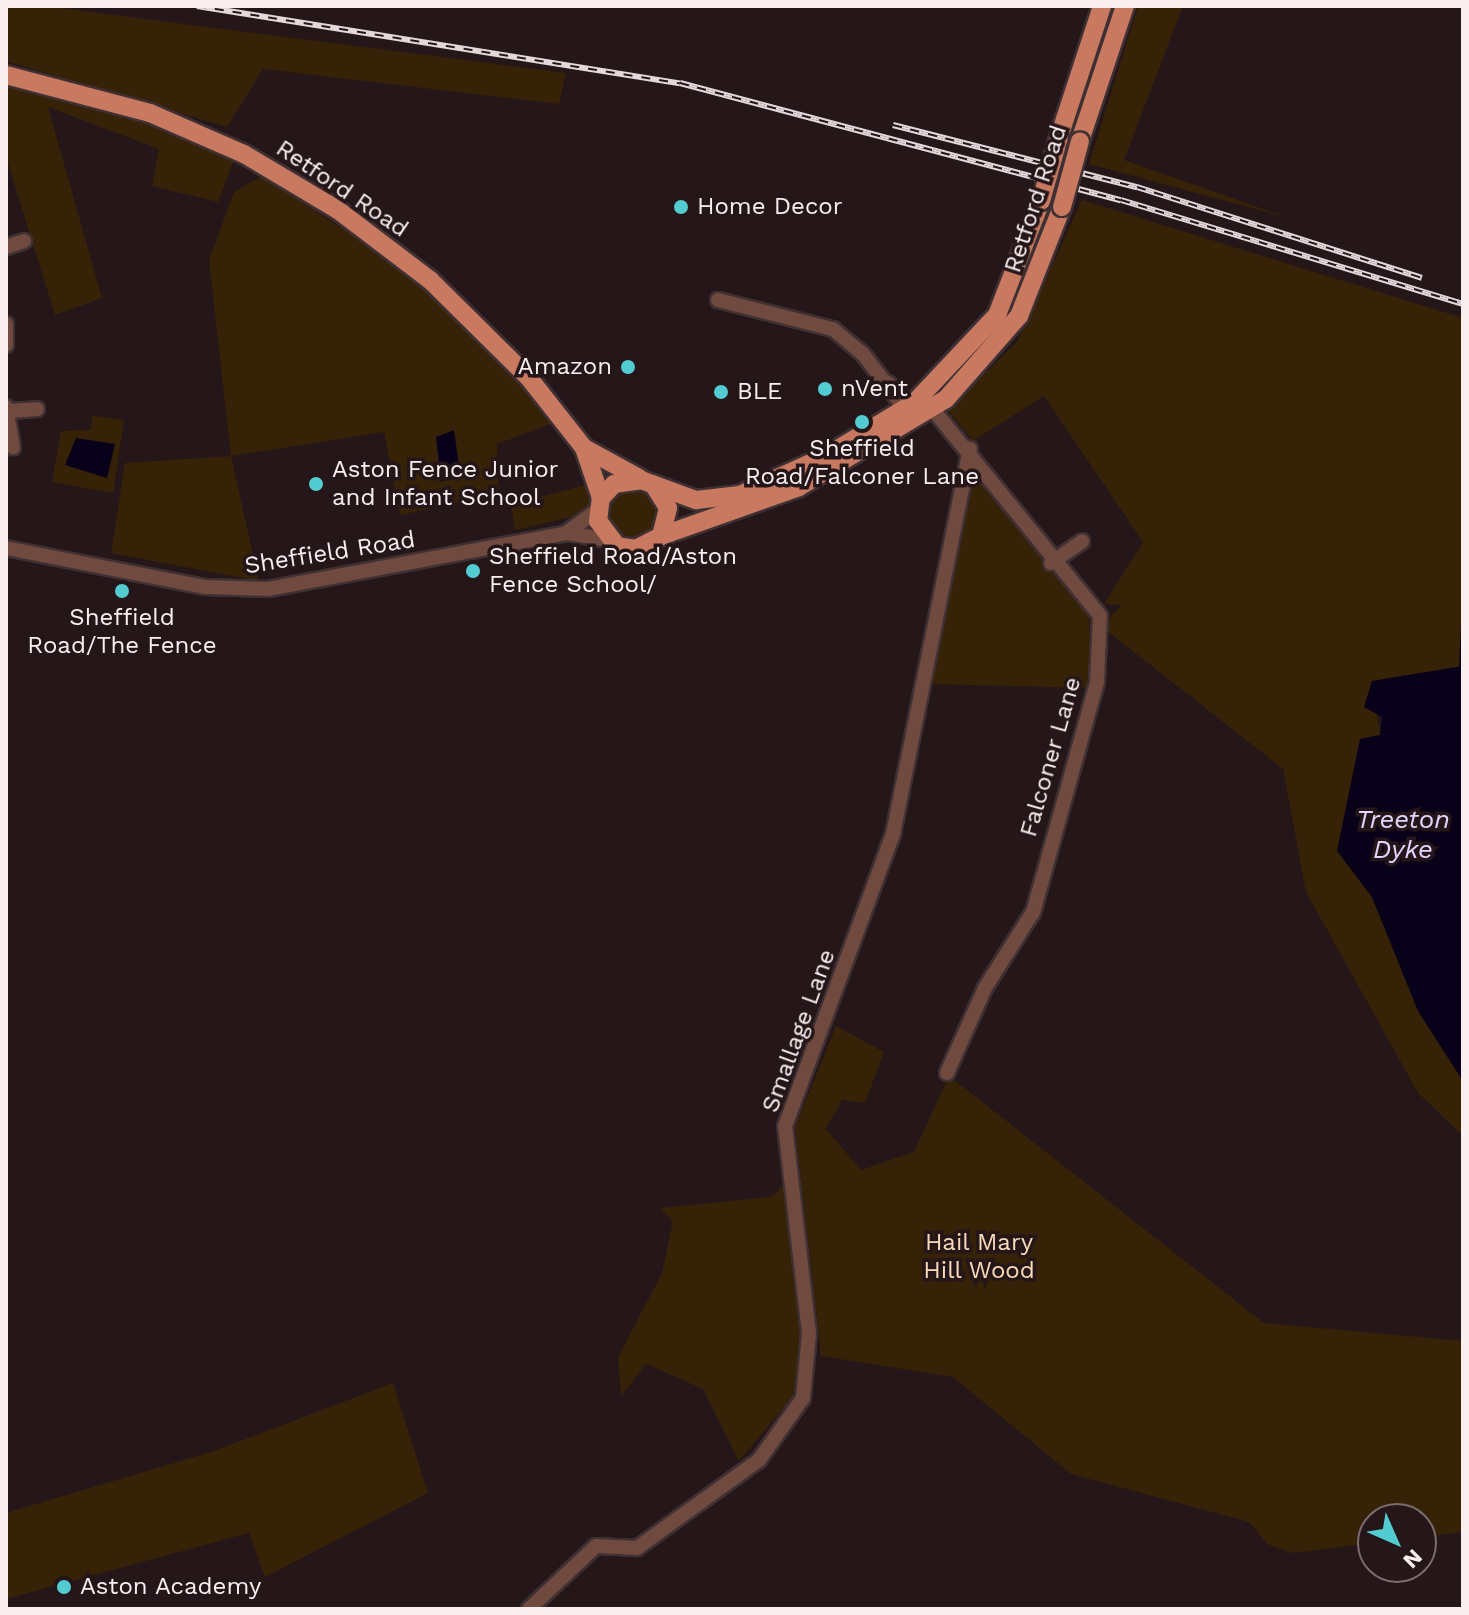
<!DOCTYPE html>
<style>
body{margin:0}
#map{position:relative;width:1469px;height:1615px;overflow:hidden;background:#251619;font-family:"Work Sans",sans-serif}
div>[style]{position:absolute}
.green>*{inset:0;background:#362206}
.round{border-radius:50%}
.water>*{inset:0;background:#09001a}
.stream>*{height:3px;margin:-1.5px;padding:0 1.5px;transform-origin:1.5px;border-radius:1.5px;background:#09001a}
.roads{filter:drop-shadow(2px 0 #3e3033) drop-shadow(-2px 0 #3e3033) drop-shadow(0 2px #3e3033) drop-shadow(0 -2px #3e3033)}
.minor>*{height:14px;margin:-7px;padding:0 7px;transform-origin:7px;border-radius:7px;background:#714a3f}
.major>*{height:18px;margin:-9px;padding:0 9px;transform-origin:9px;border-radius:9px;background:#c87960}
.rail>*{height:6px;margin-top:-3px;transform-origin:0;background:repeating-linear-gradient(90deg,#251619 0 9px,#e3d8da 0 18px);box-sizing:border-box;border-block:2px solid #e3d8da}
.bridges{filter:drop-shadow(2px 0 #3e3033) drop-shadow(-2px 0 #3e3033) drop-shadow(0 2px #3e3033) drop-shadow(0 -2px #3e3033)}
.major-bridge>*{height:18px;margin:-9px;padding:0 9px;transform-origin:9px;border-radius:9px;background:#c87960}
.dots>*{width:22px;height:22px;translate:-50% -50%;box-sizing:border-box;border:4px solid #251619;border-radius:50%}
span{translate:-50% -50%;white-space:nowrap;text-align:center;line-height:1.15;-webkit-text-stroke:7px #251619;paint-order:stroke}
.street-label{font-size:24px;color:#f9eef0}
.poi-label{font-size:24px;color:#f9eef0}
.left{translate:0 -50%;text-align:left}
.right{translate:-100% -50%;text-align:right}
.park-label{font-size:24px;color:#f9dbb8}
.water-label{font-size:26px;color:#e1d6ff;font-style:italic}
.frame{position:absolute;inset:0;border:8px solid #f9eef0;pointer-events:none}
.north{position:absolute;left:1357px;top:1503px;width:80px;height:80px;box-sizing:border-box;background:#251619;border:2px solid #7a6c6f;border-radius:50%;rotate:135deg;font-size:22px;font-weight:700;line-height:32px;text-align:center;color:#f9eef0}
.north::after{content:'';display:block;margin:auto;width:28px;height:36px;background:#52ccd1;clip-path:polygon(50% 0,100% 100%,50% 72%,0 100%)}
</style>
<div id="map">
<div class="green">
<i style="clip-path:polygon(6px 6px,45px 6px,566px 73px,559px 104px,263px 69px,227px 127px,6px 61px)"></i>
<i style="clip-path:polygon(1138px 6px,1183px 6px,1124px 160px,1289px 218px,1089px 164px)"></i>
<i style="clip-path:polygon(6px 86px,140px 119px,234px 160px,218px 202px,152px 186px,159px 149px,48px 107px,102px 298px,55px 315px,6px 157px)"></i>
<i style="clip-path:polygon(261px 176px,386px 257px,468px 325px,553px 423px,497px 444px,499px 509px,458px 503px,400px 515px,384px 432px,231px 456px,259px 581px,111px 553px,125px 463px,231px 456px,209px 260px,234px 192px)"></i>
<i style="clip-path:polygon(1082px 200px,1463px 318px,1463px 666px,1372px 681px,1380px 735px,1360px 740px,1338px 851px,1372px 897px,1418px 1011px,1463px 1081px,1463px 1136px,1418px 1093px,1306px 892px,1283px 769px,1102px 627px,1121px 605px,1104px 604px,1143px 542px,1044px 396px,973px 441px,947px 410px,1017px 342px)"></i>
<i style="clip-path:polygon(92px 416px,124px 420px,113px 493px,52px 482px,61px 431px,91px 430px)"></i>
<i style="clip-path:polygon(971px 466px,1089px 613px,1091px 688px,926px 684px)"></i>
<i style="clip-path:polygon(589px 484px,593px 500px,584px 514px,515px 530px,511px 505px)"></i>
<i class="round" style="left:608px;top:488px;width:52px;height:52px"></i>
<i style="clip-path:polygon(836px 1026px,884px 1052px,865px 1103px,842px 1100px,826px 1129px,861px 1170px,914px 1152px,949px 1076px,1264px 1323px,1463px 1341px,1463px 1532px,1421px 1537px,1421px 1519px,1373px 1519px,1373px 1543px,1292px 1553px,1267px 1544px,1249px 1522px,1071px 1474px,953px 1377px,821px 1356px,795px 1127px)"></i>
<i style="clip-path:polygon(784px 1185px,802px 1336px,793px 1397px,739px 1461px,703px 1389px,646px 1364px,621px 1396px,618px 1357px,662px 1273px,673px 1221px,660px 1208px,771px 1197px)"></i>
<i style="clip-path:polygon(393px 1383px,428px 1493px,265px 1577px,249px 1533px,6px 1599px,6px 1513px,214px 1451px)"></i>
</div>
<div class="water">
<i style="clip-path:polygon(454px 430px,460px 473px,441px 482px,436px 437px)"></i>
<i style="clip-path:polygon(76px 438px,115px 444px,107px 478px,65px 465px)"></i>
<i style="clip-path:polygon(1463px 666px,1463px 1081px,1418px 1011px,1372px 897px,1337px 851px,1360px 739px,1380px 735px,1382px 717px,1364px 707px,1372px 681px)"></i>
</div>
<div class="stream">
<i style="left:1460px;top:667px;width:63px;rotate:-87.3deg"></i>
</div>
<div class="roads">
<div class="minor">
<i style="left:6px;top:247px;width:19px;rotate:-18deg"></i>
<i style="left:718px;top:300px;width:119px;rotate:14.2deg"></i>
<i style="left:833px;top:329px;width:39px;rotate:40deg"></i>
<i style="left:863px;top:354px;width:76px;rotate:52.5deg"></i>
<i style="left:6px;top:324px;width:21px;rotate:90deg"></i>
<i style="left:888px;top:383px;width:42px;rotate:44deg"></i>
<i style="left:927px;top:402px;width:275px;rotate:51deg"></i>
<i style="left:1100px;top:616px;width:66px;rotate:92.6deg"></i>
<i style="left:1097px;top:682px;width:239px;rotate:105.5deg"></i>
<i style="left:1033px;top:912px;width:90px;rotate:122.3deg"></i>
<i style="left:985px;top:988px;width:93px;rotate:114.1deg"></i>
<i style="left:6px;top:407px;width:41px;rotate:80.1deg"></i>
<i style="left:10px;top:411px;width:27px;rotate:-4deg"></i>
<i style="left:567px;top:533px;width:43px;rotate:9.5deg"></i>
<i style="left:6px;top:548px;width:203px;rotate:11.1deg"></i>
<i style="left:205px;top:587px;width:63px;rotate:1.8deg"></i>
<i style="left:268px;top:589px;width:303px;rotate:-10.6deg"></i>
<i style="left:566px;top:533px;width:39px;rotate:-36deg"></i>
<i style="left:1051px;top:563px;width:38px;rotate:-35deg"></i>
<i style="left:529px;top:1609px;width:92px;rotate:-43.2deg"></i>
<i style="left:596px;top:1546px;width:41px;rotate:2.8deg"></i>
<i style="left:637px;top:1548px;width:150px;rotate:-35.8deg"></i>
<i style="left:759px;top:1460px;width:76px;rotate:-54.6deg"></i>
<i style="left:803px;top:1398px;width:65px;rotate:-84.7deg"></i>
<i style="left:809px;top:1333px;width:208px;rotate:-96.6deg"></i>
<i style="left:785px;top:1126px;width:311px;rotate:-69.7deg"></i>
<i style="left:893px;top:834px;width:393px;rotate:-78.7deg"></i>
</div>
<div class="major">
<i style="left:6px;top:75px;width:149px;rotate:14.8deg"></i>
<i style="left:150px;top:113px;width:103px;rotate:23.6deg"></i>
<i style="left:244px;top:154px;width:109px;rotate:30.8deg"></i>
<i style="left:338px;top:210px;width:116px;rotate:37.3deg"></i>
<i style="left:430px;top:280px;width:139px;rotate:44.7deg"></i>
<i style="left:529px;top:378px;width:89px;rotate:51.8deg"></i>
<i style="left:584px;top:448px;width:53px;rotate:71.2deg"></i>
<i style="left:1059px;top:137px;width:138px;rotate:-71.8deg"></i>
<i style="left:1080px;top:141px;width:142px;rotate:-71.6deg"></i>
<i style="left:584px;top:448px;width:63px;rotate:28.6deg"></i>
<i style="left:653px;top:484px;width:28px;rotate:58deg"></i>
<i style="left:668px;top:508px;width:29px;rotate:104deg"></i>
<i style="left:661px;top:536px;width:28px;rotate:153deg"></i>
<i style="left:636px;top:549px;width:19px;rotate:-171deg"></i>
<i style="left:617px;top:546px;width:31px;rotate:-127deg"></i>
<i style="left:598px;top:521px;width:23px;rotate:-83deg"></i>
<i style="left:601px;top:498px;width:19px;rotate:-47deg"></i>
<i style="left:614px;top:484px;width:27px;rotate:-8deg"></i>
<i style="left:641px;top:480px;width:59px;rotate:20deg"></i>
<i style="left:696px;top:500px;width:44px;rotate:-6.5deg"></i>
<i style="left:740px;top:495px;width:97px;rotate:-24.4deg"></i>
<i style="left:828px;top:455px;width:100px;rotate:-31.2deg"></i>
<i style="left:914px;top:403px;width:121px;rotate:-46.7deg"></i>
<i style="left:997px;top:315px;width:122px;rotate:-68.9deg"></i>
<i style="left:661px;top:536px;width:146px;rotate:-19.5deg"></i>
<i style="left:799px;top:487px;width:171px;rotate:-30.9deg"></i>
<i style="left:946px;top:399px;width:111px;rotate:-48.7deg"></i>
<i style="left:1019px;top:316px;width:117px;rotate:-68.5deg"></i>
</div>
</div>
<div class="rail">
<i style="left:197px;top:6px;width:489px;rotate:9.1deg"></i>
<i style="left:680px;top:83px;width:456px;rotate:14.9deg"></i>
<i style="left:1121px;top:200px;width:357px;rotate:16.9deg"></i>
<i style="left:893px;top:125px;width:252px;rotate:14.3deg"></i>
<i style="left:1137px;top:187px;width:299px;rotate:17.7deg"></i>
</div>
<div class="bridges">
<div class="major-bridge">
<i style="left:1041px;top:201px;width:66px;rotate:-74.3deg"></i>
<i style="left:1062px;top:207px;width:68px;rotate:-74.7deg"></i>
</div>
</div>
<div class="dots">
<i style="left:681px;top:207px;background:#52ccd1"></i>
<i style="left:628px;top:367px;background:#52ccd1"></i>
<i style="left:825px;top:389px;background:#52ccd1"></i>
<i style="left:721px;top:392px;background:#52ccd1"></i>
<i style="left:862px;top:422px;background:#52ccd1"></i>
<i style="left:316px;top:484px;background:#52ccd1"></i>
<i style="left:473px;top:571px;background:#52ccd1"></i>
<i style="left:122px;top:591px;background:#52ccd1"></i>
<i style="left:64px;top:1587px;background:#52ccd1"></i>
</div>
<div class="street-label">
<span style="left:342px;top:189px;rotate:34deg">Retford Road</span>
<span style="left:1036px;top:199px;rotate:-72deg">Retford Road</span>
<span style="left:330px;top:553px;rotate:-9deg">Sheffield Road</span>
<span style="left:1051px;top:757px;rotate:-74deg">Falconer Lane</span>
<span style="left:799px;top:1031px;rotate:-70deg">Smallage Lane</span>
</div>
<div class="poi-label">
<span class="left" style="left:697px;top:207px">Home Decor</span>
<span class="right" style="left:612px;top:367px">Amazon</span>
<span class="left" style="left:841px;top:389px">nVent</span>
<span class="left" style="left:737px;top:392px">BLE</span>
<span style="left:862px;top:463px">Sheffield<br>Road/Falconer Lane</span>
<span class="left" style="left:332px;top:484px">Aston Fence Junior<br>and Infant School</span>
<span class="left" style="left:489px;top:571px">Sheffield Road/Aston<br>Fence School/</span>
<span style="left:122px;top:632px">Sheffield<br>Road/The Fence</span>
<span class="left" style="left:80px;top:1587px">Aston Academy</span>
</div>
<div class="park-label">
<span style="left:979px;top:1257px">Hail Mary<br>Hill Wood</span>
</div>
<div class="water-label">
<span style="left:1403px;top:835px">Treeton<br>Dyke</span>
</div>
<div class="frame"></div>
<div class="north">N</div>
</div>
